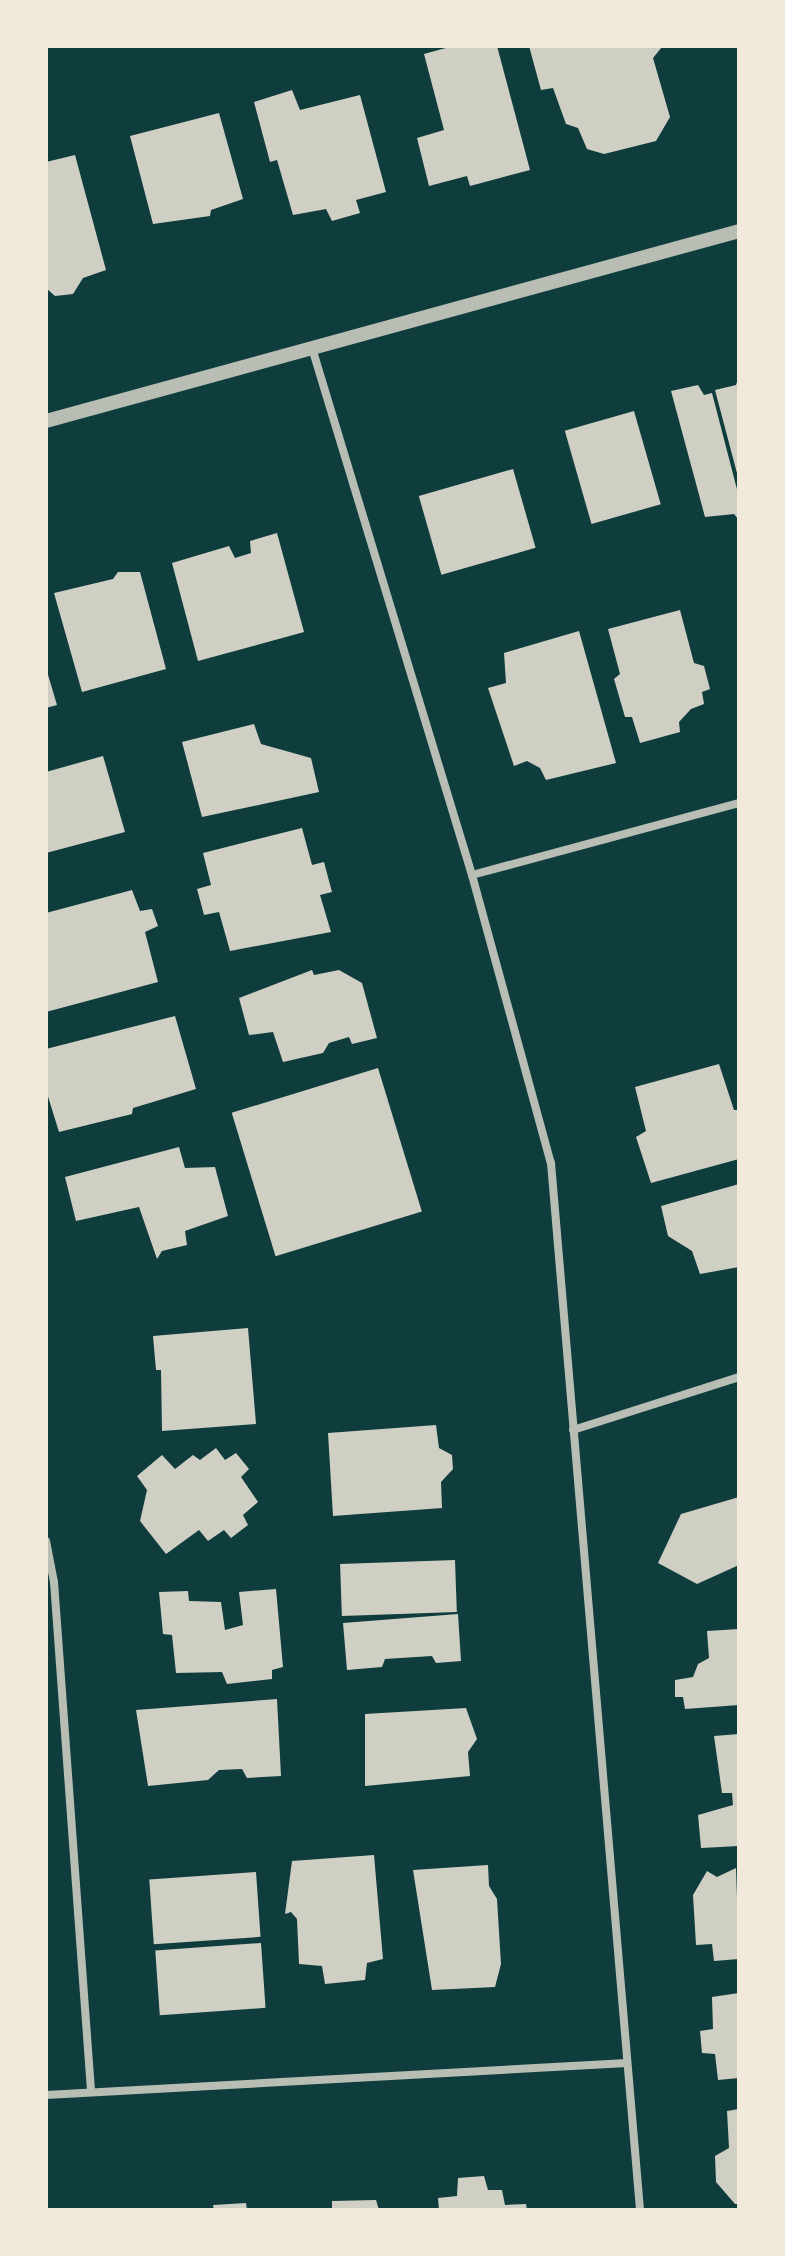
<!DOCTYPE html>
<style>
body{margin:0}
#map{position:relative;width:785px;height:2256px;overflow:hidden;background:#0f3d3e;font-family:"Varela Round",sans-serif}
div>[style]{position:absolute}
.building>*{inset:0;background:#cfcfc3;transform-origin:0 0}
.minor>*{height:8px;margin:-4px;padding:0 4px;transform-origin:4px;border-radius:4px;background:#b8beb3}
.tertiary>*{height:14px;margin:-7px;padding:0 7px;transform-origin:7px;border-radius:7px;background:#b8beb3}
span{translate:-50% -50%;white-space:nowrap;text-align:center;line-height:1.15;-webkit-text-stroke:6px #f1e9da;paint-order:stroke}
.frame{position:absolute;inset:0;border:48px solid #f1e9da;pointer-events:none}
</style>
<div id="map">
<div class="building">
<i style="clip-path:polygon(453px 46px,497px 46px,530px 170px,470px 186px,467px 176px,429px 186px,417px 138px,444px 130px,424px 54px)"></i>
<i style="clip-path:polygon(529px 46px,662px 47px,653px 58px,670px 117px,656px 141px,604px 154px,587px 149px,578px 128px,566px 124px,553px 88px,541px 90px)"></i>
<i style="clip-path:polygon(292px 90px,300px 110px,360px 95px,386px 192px,356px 200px,360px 213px,332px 221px,326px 209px,293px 215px,277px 160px,270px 162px,254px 102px)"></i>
<i style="clip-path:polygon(219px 113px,243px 199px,211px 210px,210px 216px,153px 224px,130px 136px)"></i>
<i style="clip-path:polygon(75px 155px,106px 270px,83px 278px,73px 294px,55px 296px,46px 288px,46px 162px)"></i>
<i style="clip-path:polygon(739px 376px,739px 477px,738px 477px,715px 390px,736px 385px)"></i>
<i style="clip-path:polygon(698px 385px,704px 395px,712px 393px,739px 497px,739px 520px,734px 514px,705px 517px,671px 391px)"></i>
<i style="left:634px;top:411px;width:97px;height:72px;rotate:74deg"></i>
<i style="left:513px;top:469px;width:82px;height:98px;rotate:74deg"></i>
<i style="clip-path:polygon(277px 533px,304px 632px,198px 661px,172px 563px,229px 546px,235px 558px,251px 553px,250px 541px)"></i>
<i style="clip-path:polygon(118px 572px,140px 572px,166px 669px,82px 692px,54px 593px,113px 579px)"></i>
<i style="clip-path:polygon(680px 610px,694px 663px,704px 666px,710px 689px,702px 692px,704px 704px,691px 709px,679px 722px,680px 732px,640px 743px,632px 717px,625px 717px,614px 679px,620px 674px,608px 629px)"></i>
<i style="clip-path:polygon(579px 631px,616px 763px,546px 780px,540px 768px,527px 761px,514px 766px,488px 688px,506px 683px,504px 653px)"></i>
<i style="clip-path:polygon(46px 668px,57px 705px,46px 708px)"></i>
<i style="clip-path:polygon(254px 724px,261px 744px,311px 758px,319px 792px,202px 817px,182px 742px)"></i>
<i style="clip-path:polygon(103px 756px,125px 832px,46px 853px,46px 772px)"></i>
<i style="clip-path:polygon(302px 828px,312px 865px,324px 862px,332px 892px,320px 895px,331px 932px,230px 951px,219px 912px,204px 915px,197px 889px,211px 885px,203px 853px)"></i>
<i style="clip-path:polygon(132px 890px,140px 911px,152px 909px,158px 926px,145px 932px,158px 982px,46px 1012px,46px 913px)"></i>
<i style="clip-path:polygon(312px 970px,314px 975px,339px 970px,362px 983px,377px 1038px,352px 1044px,349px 1037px,329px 1043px,323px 1053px,283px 1062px,273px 1032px,249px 1035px,239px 998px)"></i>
<i style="clip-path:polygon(175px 1016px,196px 1089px,133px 1108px,132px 1114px,59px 1132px,46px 1090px,46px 1049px)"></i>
<i style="clip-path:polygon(719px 1064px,734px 1110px,739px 1110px,739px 1159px,651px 1183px,636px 1137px,646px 1131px,635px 1087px)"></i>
<i style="left:378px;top:1068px;width:150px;height:153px;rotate:73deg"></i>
<i style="clip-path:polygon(179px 1147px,185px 1168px,215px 1167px,228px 1216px,185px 1231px,187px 1245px,162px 1251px,157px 1259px,139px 1207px,76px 1221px,65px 1177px)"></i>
<i style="clip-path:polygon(739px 1184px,739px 1267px,700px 1274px,692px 1251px,668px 1236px,661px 1206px)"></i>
<i style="clip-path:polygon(248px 1328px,256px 1424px,162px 1431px,161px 1370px,156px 1370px,153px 1336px)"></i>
<i style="clip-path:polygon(436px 1425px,439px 1448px,452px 1455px,453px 1469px,441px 1482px,442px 1508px,333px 1516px,328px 1433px)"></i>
<i style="clip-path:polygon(216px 1448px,225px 1460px,236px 1453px,249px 1469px,241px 1477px,258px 1502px,243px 1515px,248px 1525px,231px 1538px,224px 1530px,208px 1541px,199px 1530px,166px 1554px,140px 1521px,147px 1490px,137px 1476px,162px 1455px,175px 1469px,193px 1455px,200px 1460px)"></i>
<i style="clip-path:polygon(739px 1497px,739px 1565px,697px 1584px,658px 1563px,681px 1514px)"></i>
<i style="left:455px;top:1560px;width:52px;height:115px;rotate:88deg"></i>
<i style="clip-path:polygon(276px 1589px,283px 1667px,272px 1670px,272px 1679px,227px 1684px,222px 1672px,176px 1673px,172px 1635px,163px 1634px,159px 1592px,188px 1591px,189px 1601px,221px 1602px,225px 1630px,243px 1625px,239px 1592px)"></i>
<i style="clip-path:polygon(458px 1614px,461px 1661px,436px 1663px,432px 1656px,385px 1659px,382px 1667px,347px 1670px,343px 1623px)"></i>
<i style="clip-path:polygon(739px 1629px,739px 1705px,685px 1709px,683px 1697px,675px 1697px,675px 1680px,693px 1677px,698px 1664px,709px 1658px,707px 1631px)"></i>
<i style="clip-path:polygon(277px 1699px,281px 1776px,247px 1778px,242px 1769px,219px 1770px,208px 1780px,148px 1786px,136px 1710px)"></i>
<i style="clip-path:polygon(466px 1708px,477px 1739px,468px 1752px,470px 1776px,365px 1786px,365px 1714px)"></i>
<i style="clip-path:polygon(739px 1734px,739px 1846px,701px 1848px,698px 1815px,733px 1805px,732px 1793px,722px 1793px,714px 1736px)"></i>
<i style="clip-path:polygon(374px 1855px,383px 1959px,367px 1963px,365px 1980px,325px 1984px,322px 1966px,299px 1964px,297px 1919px,291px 1912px,285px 1914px,292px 1861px)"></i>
<i style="clip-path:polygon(488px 1865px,489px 1886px,497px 1899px,501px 1964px,495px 1987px,432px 1990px,413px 1870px)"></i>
<i style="clip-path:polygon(736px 1868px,739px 1959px,714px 1961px,712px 1944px,696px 1945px,693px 1895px,707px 1871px,717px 1877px)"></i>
<i style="left:256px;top:1872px;width:65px;height:107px;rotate:86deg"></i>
<i style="left:261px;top:1943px;width:65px;height:106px;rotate:86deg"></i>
<i style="clip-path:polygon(739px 1993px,739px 2078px,718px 2080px,715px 2054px,702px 2053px,700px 2031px,713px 2029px,712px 1997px)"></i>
<i style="clip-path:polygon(739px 2109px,739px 2204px,735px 2204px,716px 2182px,715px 2156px,729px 2148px,727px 2111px)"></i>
<i style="clip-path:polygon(484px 2176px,488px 2190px,502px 2190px,505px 2205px,526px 2204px,527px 2210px,439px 2210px,438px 2198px,457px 2196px,458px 2178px)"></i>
<i style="clip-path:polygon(376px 2200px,379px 2210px,332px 2210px,332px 2201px)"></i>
<i style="clip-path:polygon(246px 2203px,247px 2210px,214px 2210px,213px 2205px)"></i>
</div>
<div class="minor">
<i style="left:312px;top:348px;width:551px;rotate:73.11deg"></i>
<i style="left:472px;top:875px;width:299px;rotate:74.7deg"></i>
<i style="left:551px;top:1163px;width:1051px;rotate:85.14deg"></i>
<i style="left:472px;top:875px;width:277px;rotate:-15.1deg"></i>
<i style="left:573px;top:1430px;width:174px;rotate:-17.7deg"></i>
<i style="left:46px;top:1541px;width:42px;rotate:79deg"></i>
<i style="left:54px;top:1582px;width:510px;rotate:85.84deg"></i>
<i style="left:46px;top:2095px;width:582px;rotate:-3.15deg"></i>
</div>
<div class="tertiary">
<i style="left:46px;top:421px;width:719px;rotate:-15.33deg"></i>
</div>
<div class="frame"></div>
</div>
